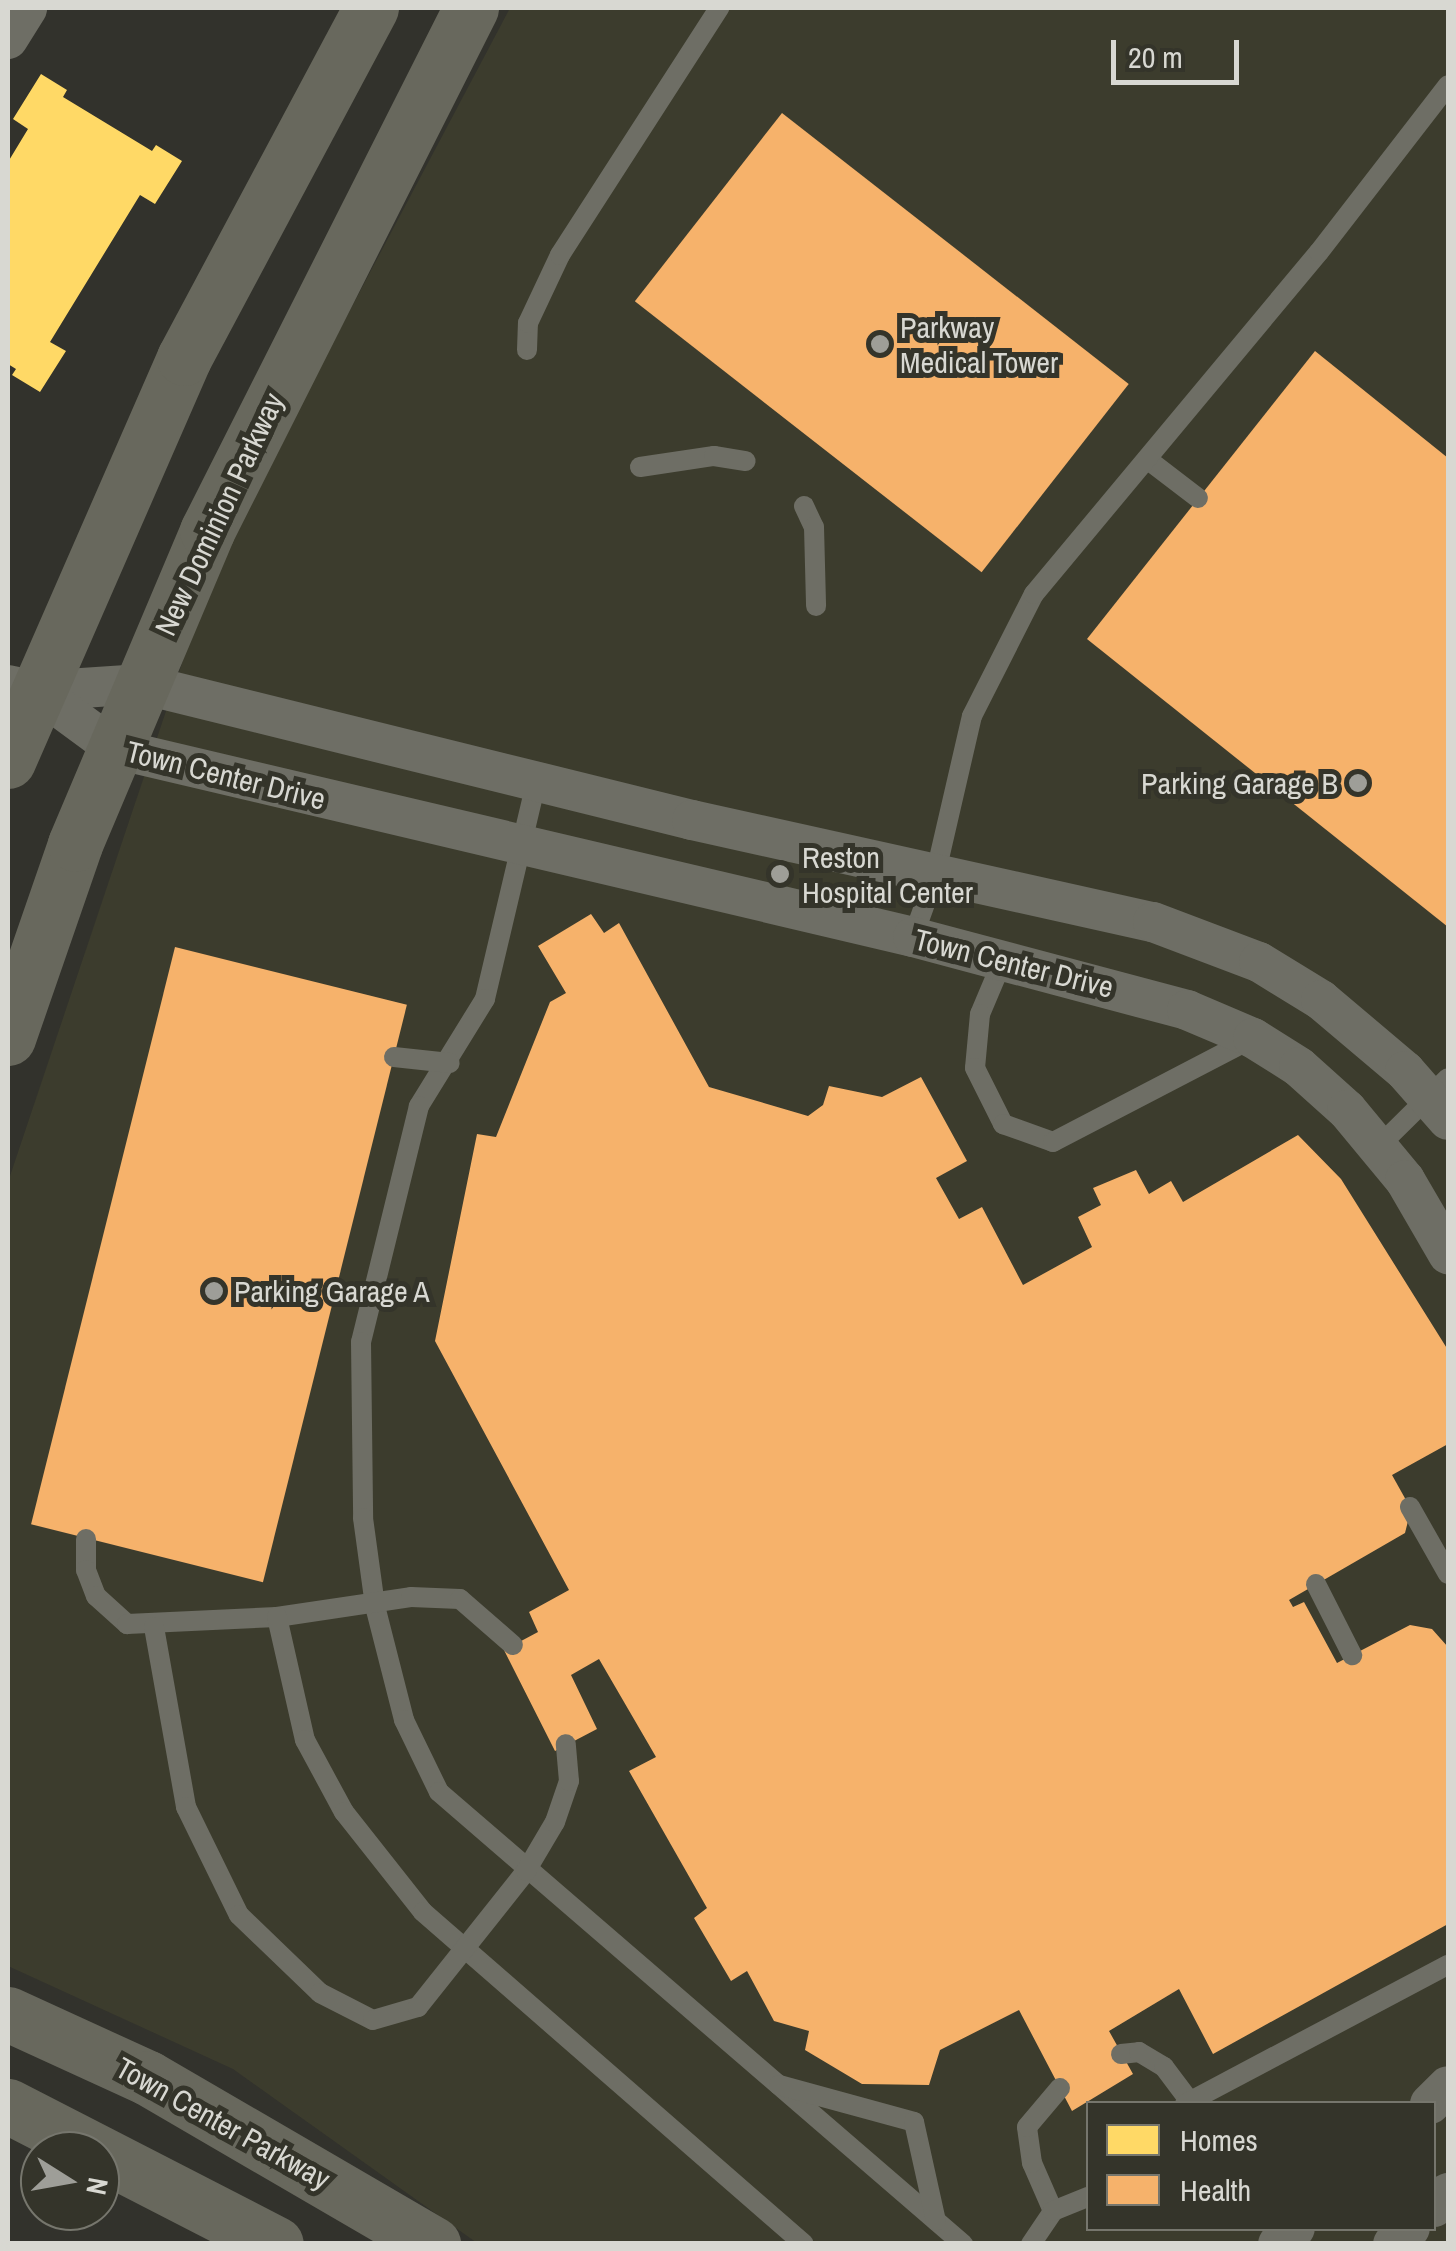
<!DOCTYPE html>
<style>
body{margin:0}
#map{position:relative;width:1456px;height:2251px;overflow:hidden;background:#32322c;font-family:"Archivo Narrow",sans-serif}
div>[style]{position:absolute}
.built>*{inset:0;background:#3c3c2d}
.homes>*{inset:0;background:#ffd966}
.health>*{inset:0;background:#f6b26b;transform-origin:0 0}
.service>*{height:20px;margin:-10px;padding:0 10px;transform-origin:10px;border-radius:10px;background:#6e6e65}
.minor>*{height:40px;margin:-20px;padding:0 20px;transform-origin:20px;border-radius:20px;background:#6e6e65}
.secondary>*{height:55px;margin:-27.5px;padding:0 27.5px;transform-origin:27.5px;border-radius:27.5px;background:#68685d}
.dots>*{width:28px;height:28px;translate:-50% -50%;box-sizing:border-box;border:5px solid #34342a;border-radius:50%}
span{translate:-50% -50%;white-space:nowrap;text-align:center;line-height:1.15;-webkit-text-stroke:10px #34342a;paint-order:stroke}
.poi-label{font-size:30px;color:#d8d8d2}
.left{translate:0 -50%;text-align:left}
.right{translate:-100% -50%;text-align:right}
.street-label{font-size:30px;color:#d8d8d2}
.frame{position:absolute;inset:0;border:10px solid #d8d8d2;pointer-events:none}
.legend{position:absolute;left:1086px;top:2101px;width:350px;height:130px;box-sizing:border-box;background:#34342a;border:2px solid #76766d;margin:0;padding:12px 18px;list-style:none;font-size:30px;color:#d8d8d2}
.legend li{display:flex;align-items:center;gap:20px;height:50px}
.legend b{width:50px;border:2px solid #76766d}
.north{position:absolute;left:20px;top:2131px;width:100px;height:100px;box-sizing:border-box;background:#34342a;border:2px solid #76766d;border-radius:50%;rotate:101deg;font-size:28px;font-weight:700;line-height:40px;text-align:center;color:#d8d8d2}
.north::after{content:'';display:block;margin:auto;width:35px;height:45px;background:#9e9e98;clip-path:polygon(50% 0,100% 100%,50% 72%,0 100%)}
.scale{position:absolute;left:1111px;top:40px;width:128px;height:45px;box-sizing:border-box;border:5px solid #d8d8d2;border-top:0;padding-left:12px;font-size:30px;line-height:35px;white-space:nowrap;color:#d8d8d2;-webkit-text-stroke:8px #34342a;paint-order:stroke}
</style>
<div id="map">
<div class="built">
<i style="clip-path:polygon(evenodd,510px 8px,1448px 8px,1448px 2243px,477px 2243px,233px 2069px,8px 1966px,8px 1182px,215px 565px,510px 8px,1088px 2104px,1434px 2104px,1434px 2228px,1088px 2228px,1088px 2104px)"></i>
</div>
<div class="homes">
<i style="clip-path:polygon(41px 74px,67px 90px,63px 97px,152px 151px,156px 145px,182px 161px,155px 204px,140px 195px,50px 342px,66px 351px,40px 392px,12px 375px,16px 369px,8px 364px,8px 162px,28px 129px,13px 119px)"></i>
</div>
<div class="health">
<i style="left:782px;top:113px;width:440px;height:239px;rotate:38deg"></i>
<i style="clip-path:polygon(1315px 351px,1448px 458px,1448px 927px,1087px 639px)"></i>
<i style="clip-path:polygon(591px 914px,604px 933px,619px 923px,709px 1087px,808px 1116px,823px 1105px,829px 1086px,882px 1097px,921px 1077px,967px 1161px,936px 1178px,959px 1219px,982px 1207px,1023px 1285px,1092px 1247px,1078px 1217px,1101px 1205px,1093px 1188px,1136px 1170px,1149px 1194px,1171px 1181px,1183px 1202px,1298px 1135px,1341px 1179px,1448px 1350px,1448px 1444px,1392px 1475px,1411px 1509px,1405px 1533px,1289px 1600px,1293px 1607px,1304px 1602px,1337px 1663px,1410px 1625px,1432px 1629px,1448px 1647px,1448px 1924px,1213px 2054px,1179px 1989px,1109px 2031px,1133px 2074px,1072px 2111px,1019px 2010px,940px 2050px,929px 2085px,862px 2084px,805px 2050px,809px 2031px,774px 2021px,747px 1971px,731px 1981px,694px 1918px,707px 1908px,629px 1771px,656px 1757px,599px 1659px,571px 1675px,597px 1729px,555px 1751px,504px 1650px,538px 1632px,529px 1612px,569px 1590px,435px 1341px,477px 1134px,496px 1137px,550px 1002px,566px 993px,538px 946px)"></i>
<i style="left:175px;top:947px;width:239px;height:595px;rotate:14deg"></i>
</div>
<div class="service">
<i style="left:527px;top:350px;width:27px;rotate:-88deg"></i>
<i style="left:528px;top:323px;width:75px;rotate:-64.8deg"></i>
<i style="left:560px;top:255px;width:294px;rotate:-57.2deg"></i>
<i style="left:1147px;top:459px;width:64px;rotate:37.4deg"></i>
<i style="left:640px;top:467px;width:75px;rotate:-8.5deg"></i>
<i style="left:714px;top:456px;width:32px;rotate:9deg"></i>
<i style="left:804px;top:506px;width:23px;rotate:65deg"></i>
<i style="left:814px;top:527px;width:79px;rotate:88.5deg"></i>
<i style="left:536px;top:783px;width:222px;rotate:103.3deg"></i>
<i style="left:485px;top:999px;width:126px;rotate:121.7deg"></i>
<i style="left:419px;top:1106px;width:243px;rotate:103.8deg"></i>
<i style="left:361px;top:1342px;width:176px;rotate:89.3deg"></i>
<i style="left:363px;top:1518px;width:89px;rotate:82.2deg"></i>
<i style="left:375px;top:1606px;width:118px;rotate:75.7deg"></i>
<i style="left:404px;top:1720px;width:80px;rotate:64.1deg"></i>
<i style="left:439px;top:1792px;width:692px;rotate:40.78deg"></i>
<i style="left:913px;top:937px;width:65px;rotate:-70.2deg"></i>
<i style="left:935px;top:876px;width:164px;rotate:-77deg"></i>
<i style="left:972px;top:716px;width:137px;rotate:-63.1deg"></i>
<i style="left:1034px;top:594px;width:445px;rotate:-50.2deg"></i>
<i style="left:1319px;top:252px;width:211px;rotate:-52.3deg"></i>
<i style="left:1002px;top:962px;width:56px;rotate:112.9deg"></i>
<i style="left:980px;top:1014px;width:54px;rotate:95.3deg"></i>
<i style="left:975px;top:1068px;width:63px;rotate:63.4deg"></i>
<i style="left:1003px;top:1124px;width:53px;rotate:19.8deg"></i>
<i style="left:1053px;top:1142px;width:225px;rotate:-27.5deg"></i>
<i style="left:394px;top:1057px;width:56px;rotate:6.1deg"></i>
<i style="left:1378px;top:1147px;width:98px;rotate:-44.6deg"></i>
<i style="left:1410px;top:1507px;width:77px;rotate:60.4deg"></i>
<i style="left:86px;top:1539px;width:31px;rotate:90deg"></i>
<i style="left:86px;top:1570px;width:28px;rotate:69deg"></i>
<i style="left:96px;top:1596px;width:42px;rotate:42.1deg"></i>
<i style="left:127px;top:1624px;width:150px;rotate:-2.7deg"></i>
<i style="left:277px;top:1617px;width:135px;rotate:-8.5deg"></i>
<i style="left:411px;top:1597px;width:49px;rotate:2.3deg"></i>
<i style="left:460px;top:1599px;width:70px;rotate:41deg"></i>
<i style="left:1316px;top:1584px;width:80px;rotate:63.1deg"></i>
<i style="left:277px;top:1617px;width:126px;rotate:77.2deg"></i>
<i style="left:305px;top:1740px;width:82px;rotate:61.6deg"></i>
<i style="left:344px;top:1812px;width:127px;rotate:51.7deg"></i>
<i style="left:423px;top:1912px;width:505px;rotate:41.07deg"></i>
<i style="left:154px;top:1627px;width:183px;rotate:79.9deg"></i>
<i style="left:186px;top:1807px;width:120px;rotate:63.9deg"></i>
<i style="left:239px;top:1915px;width:112px;rotate:43.9deg"></i>
<i style="left:320px;top:1993px;width:59px;rotate:27deg"></i>
<i style="left:373px;top:2020px;width:47px;rotate:-16.1deg"></i>
<i style="left:418px;top:2007px;width:174px;rotate:-51.5deg"></i>
<i style="left:526px;top:1871px;width:57px;rotate:-59.4deg"></i>
<i style="left:555px;top:1822px;width:43px;rotate:-71.1deg"></i>
<i style="left:569px;top:1781px;width:37px;rotate:-95deg"></i>
<i style="left:1121px;top:2054px;width:18px;rotate:-6deg"></i>
<i style="left:1139px;top:2052px;width:29px;rotate:31deg"></i>
<i style="left:1164px;top:2067px;width:39px;rotate:53deg"></i>
<i style="left:779px;top:2085px;width:140px;rotate:15.3deg"></i>
<i style="left:914px;top:2122px;width:101px;rotate:77.5deg"></i>
<i style="left:1185px;top:2104px;width:297px;rotate:-27.9deg"></i>
<i style="left:1053px;top:2211px;width:52px;rotate:-113.6deg"></i>
<i style="left:1032px;top:2163px;width:36px;rotate:-98deg"></i>
<i style="left:1027px;top:2127px;width:51px;rotate:-49.8deg"></i>
<i style="left:1031px;top:2244px;width:40px;rotate:-56deg"></i>
<i style="left:1053px;top:2211px;width:38px;rotate:-22deg"></i>
</div>
<div class="minor">
<i style="left:8px;top:39px;width:36px;rotate:-58deg"></i>
<i style="left:8px;top:685px;width:30px;rotate:12deg"></i>
<i style="left:37px;top:691px;width:105px;rotate:-3.8deg"></i>
<i style="left:142px;top:684px;width:567px;rotate:13.89deg"></i>
<i style="left:692px;top:820px;width:472px;rotate:12.5deg"></i>
<i style="left:1153px;top:922px;width:113px;rotate:20.7deg"></i>
<i style="left:1259px;top:962px;width:73px;rotate:31.5deg"></i>
<i style="left:1321px;top:1000px;width:110px;rotate:40.2deg"></i>
<i style="left:1405px;top:1071px;width:65px;rotate:48.7deg"></i>
<i style="left:37px;top:691px;width:98px;rotate:36.3deg"></i>
<i style="left:116px;top:749px;width:819px;rotate:13.27deg"></i>
<i style="left:913px;top:937px;width:284px;rotate:14.9deg"></i>
<i style="left:1187px;top:1010px;width:72px;rotate:23deg"></i>
<i style="left:1253px;top:1038px;width:54px;rotate:32.2deg"></i>
<i style="left:1299px;top:1067px;width:64px;rotate:41.9deg"></i>
<i style="left:1347px;top:1110px;width:91px;rotate:50.4deg"></i>
<i style="left:1405px;top:1180px;width:86px;rotate:59.8deg"></i>
<i style="left:1430px;top:2104px;width:25px;rotate:-45deg"></i>
<i style="left:1434px;top:2207px;width:20px;rotate:-45deg"></i>
<i style="left:1278px;top:2244px;width:23px;rotate:-43deg"></i>
<i style="left:1393px;top:2244px;width:23px;rotate:-43deg"></i>
</div>
<div class="secondary">
<i style="left:8px;top:761px;width:440px;rotate:-66.4deg"></i>
<i style="left:184px;top:358px;width:397px;rotate:-61.9deg"></i>
<i style="left:8px;top:1038px;width:205px;rotate:-70.9deg"></i>
<i style="left:75px;top:844px;width:340px;rotate:-67.1deg"></i>
<i style="left:207px;top:531px;width:586px;rotate:-63.22deg"></i>
<i style="left:8px;top:2014px;width:154px;rotate:24.6deg"></i>
<i style="left:148px;top:2078px;width:330px;rotate:30.2deg"></i>
<i style="left:8px;top:2106px;width:301px;rotate:27.2deg"></i>
</div>
<div class="dots">
<i style="left:880px;top:344px;background:#9e9e98"></i>
<i style="left:1358px;top:783px;background:#9e9e98"></i>
<i style="left:780px;top:874px;background:#9e9e98"></i>
<i style="left:214px;top:1291px;background:#9e9e98"></i>
</div>
<div class="poi-label">
<span class="left" style="left:900px;top:344px">Parkway<br>Medical Tower</span>
<span class="right" style="left:1338px;top:783px">Parking Garage B</span>
<span class="left" style="left:802px;top:874px">Reston<br>Hospital Center</span>
<span class="left" style="left:234px;top:1291px">Parking Garage A</span>
</div>
<div class="street-label">
<span style="left:219px;top:514px;rotate:-65deg">New Dominion Parkway</span>
<span style="left:226px;top:775px;rotate:14deg">Town Center Drive</span>
<span style="left:1014px;top:963px;rotate:14deg">Town Center Drive</span>
<span style="left:223px;top:2123px;rotate:29deg">Town Center Parkway</span>
</div>
<div class="frame"></div>
<ul class="legend">
<li><b style="height:28px;background:#ffd966"></b>Homes</li>
<li><b style="height:28px;background:#f6b26b"></b>Health</li>
</ul>
<div class="north">N</div>
<div class="scale">20 m</div>
</div>
